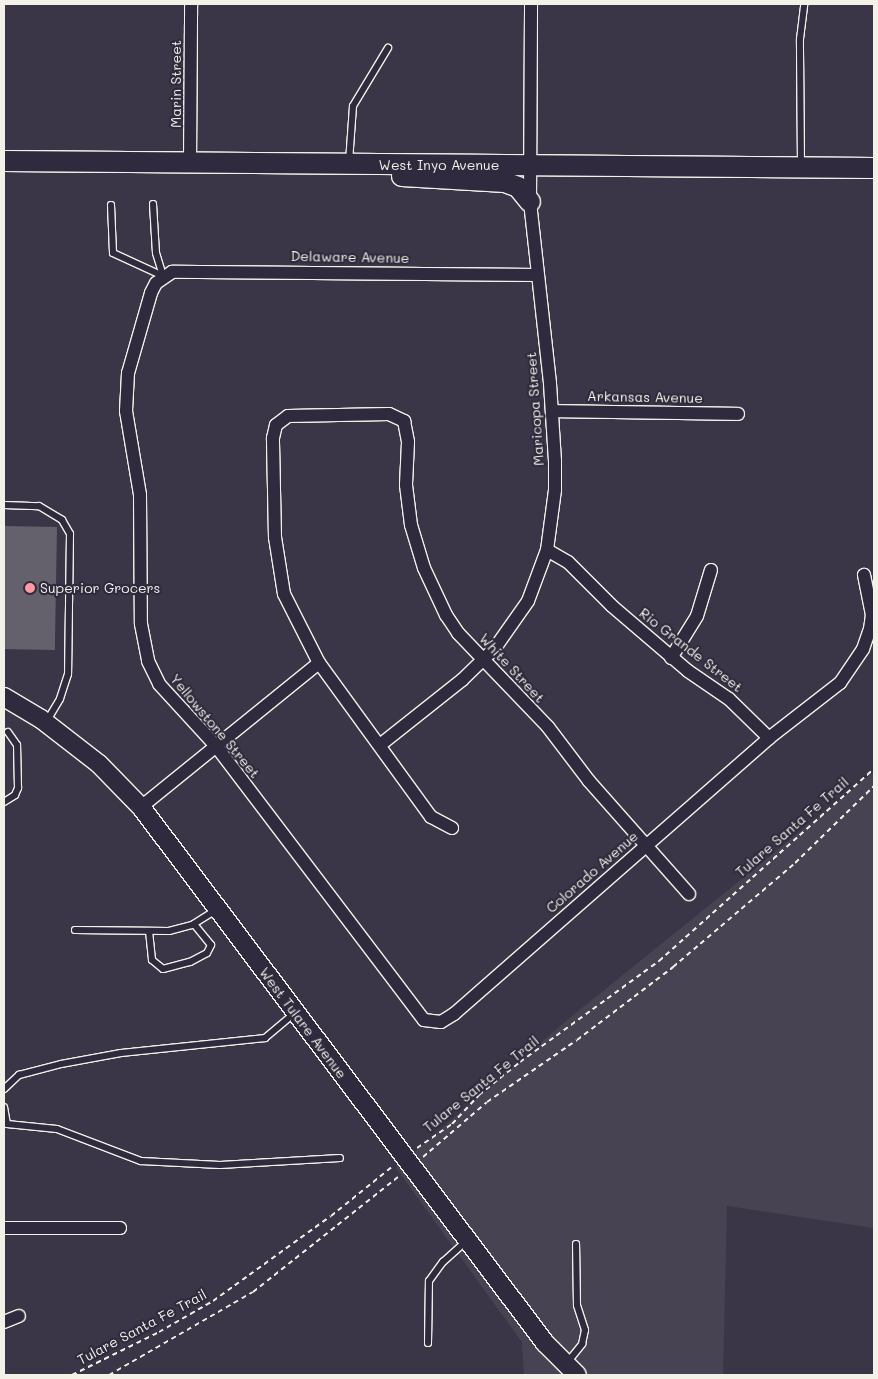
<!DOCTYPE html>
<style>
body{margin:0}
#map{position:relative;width:878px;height:1379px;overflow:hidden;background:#3b3647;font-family:Mali,sans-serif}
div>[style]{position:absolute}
.built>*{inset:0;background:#484352}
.building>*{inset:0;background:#65616c;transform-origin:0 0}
.path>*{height:2px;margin-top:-1px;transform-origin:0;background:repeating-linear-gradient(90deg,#f4f1e8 0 5px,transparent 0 9px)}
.roads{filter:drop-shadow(1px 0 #f4f1e8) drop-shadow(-1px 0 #f4f1e8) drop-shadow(0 1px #f4f1e8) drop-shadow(0 -1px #f4f1e8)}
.lane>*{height:6px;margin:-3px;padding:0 3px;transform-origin:3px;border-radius:3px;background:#2f2a3d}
.street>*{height:12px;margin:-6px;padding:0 6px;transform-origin:6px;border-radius:6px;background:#2f2a3d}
.secondary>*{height:18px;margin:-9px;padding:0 9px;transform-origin:9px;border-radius:9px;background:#2f2a3d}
.primary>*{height:20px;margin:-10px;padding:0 10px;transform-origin:10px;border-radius:10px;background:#2f2a3d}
.dots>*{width:14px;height:14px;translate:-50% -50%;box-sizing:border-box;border:2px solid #2f2a3d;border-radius:50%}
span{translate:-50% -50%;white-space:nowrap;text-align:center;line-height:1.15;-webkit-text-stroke:4.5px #2f2a3d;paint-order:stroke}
.street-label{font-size:14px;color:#f4f1e8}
.poi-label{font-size:14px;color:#f4f1e8}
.left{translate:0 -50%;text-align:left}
.frame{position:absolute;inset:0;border:5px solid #f4f1e8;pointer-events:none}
</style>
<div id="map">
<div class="built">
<i style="clip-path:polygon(874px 772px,874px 1228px,727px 1206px,723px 1375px,524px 1375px,522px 1342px,396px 1168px,566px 1021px)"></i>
</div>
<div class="building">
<i style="left:4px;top:526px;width:53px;height:123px;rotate:1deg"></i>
</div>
<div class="path">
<i style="left:417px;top:1148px;width:42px;rotate:-34.4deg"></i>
<i style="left:452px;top:1124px;width:40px;rotate:-47deg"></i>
<i style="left:479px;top:1095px;width:53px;rotate:-38.8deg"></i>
<i style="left:520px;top:1062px;width:172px;rotate:-36deg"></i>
<i style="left:659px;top:961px;width:288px;rotate:-41.8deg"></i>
<i style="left:423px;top:1157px;width:84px;rotate:-40.7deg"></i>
<i style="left:487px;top:1102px;width:109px;rotate:-34.6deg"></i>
<i style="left:577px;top:1040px;width:121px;rotate:-37.2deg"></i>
<i style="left:673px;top:967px;width:160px;rotate:-40.4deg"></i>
<i style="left:795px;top:863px;width:110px;rotate:-44.3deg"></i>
<i style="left:72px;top:1375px;width:97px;rotate:-26.3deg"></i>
<i style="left:159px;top:1332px;width:62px;rotate:-29.9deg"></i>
<i style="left:213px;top:1301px;width:145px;rotate:-35.8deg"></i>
<i style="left:331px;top:1216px;width:80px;rotate:-38.9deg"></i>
<i style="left:109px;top:1375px;width:166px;rotate:-30deg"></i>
<i style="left:253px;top:1292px;width:185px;rotate:-38.4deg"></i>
</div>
<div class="roads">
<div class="lane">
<i style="left:349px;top:162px;width:56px;rotate:-85.9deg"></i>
<i style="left:353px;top:106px;width:68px;rotate:-58.9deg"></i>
<i style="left:801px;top:164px;width:125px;rotate:-90.5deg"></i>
<i style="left:800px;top:39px;width:35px;rotate:-83deg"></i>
<i style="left:153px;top:204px;width:49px;rotate:86.5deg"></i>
<i style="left:156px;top:253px;width:24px;rotate:73deg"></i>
<i style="left:111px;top:205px;width:48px;rotate:87.6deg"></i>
<i style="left:113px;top:253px;width:55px;rotate:24.7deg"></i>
<i style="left:4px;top:505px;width:35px;rotate:2deg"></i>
<i style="left:39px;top:506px;width:27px;rotate:31deg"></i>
<i style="left:62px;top:520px;width:16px;rotate:60deg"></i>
<i style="left:70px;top:534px;width:140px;rotate:90.8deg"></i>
<i style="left:68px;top:674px;width:26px;rotate:108deg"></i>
<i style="left:60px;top:699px;width:27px;rotate:121deg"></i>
<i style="left:4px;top:802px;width:13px;rotate:-32deg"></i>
<i style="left:15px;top:795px;width:8px;rotate:-67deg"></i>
<i style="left:18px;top:788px;width:43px;rotate:-91.3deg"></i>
<i style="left:17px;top:745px;width:16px;rotate:-125deg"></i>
<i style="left:75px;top:930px;width:94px;rotate:0.6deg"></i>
<i style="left:169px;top:931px;width:24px;rotate:-15deg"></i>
<i style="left:192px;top:925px;width:28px;rotate:-32deg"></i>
<i style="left:149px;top:931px;width:29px;rotate:84deg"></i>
<i style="left:152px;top:960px;width:14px;rotate:39deg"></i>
<i style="left:163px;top:969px;width:28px;rotate:-15deg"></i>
<i style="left:190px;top:962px;width:19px;rotate:-28deg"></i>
<i style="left:207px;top:953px;width:9px;rotate:-63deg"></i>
<i style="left:211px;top:945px;width:27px;rotate:-129deg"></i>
<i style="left:4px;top:1089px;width:21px;rotate:-43deg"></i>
<i style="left:19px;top:1075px;width:43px;rotate:-14.7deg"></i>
<i style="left:61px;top:1064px;width:61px;rotate:-10.4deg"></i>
<i style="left:121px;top:1053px;width:145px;rotate:-5.9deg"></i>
<i style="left:265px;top:1038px;width:38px;rotate:-40deg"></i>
<i style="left:4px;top:1107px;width:17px;rotate:80deg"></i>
<i style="left:7px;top:1124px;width:50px;rotate:5.7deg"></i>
<i style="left:57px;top:1129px;width:90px;rotate:20.9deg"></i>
<i style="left:141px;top:1161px;width:79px;rotate:2.9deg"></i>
<i style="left:220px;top:1165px;width:120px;rotate:-3.3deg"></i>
<i style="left:428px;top:1343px;width:62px;rotate:-89.1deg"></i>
<i style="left:429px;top:1281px;width:24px;rotate:-54deg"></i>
<i style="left:443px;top:1262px;width:31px;rotate:-42deg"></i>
<i style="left:566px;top:1364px;width:26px;rotate:-51deg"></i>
<i style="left:582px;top:1344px;width:14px;rotate:-78deg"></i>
<i style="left:585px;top:1330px;width:26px;rotate:-108deg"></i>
<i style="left:577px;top:1305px;width:61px;rotate:-90.9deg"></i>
</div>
<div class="street">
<i style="left:190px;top:163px;width:159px;rotate:-89.6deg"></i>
<i style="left:537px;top:275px;width:365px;rotate:-179.5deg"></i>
<i style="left:172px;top:272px;width:19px;rotate:145deg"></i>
<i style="left:156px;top:283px;width:11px;rotate:117deg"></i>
<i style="left:151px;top:293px;width:83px;rotate:106deg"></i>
<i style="left:128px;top:373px;width:38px;rotate:93deg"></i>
<i style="left:126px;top:411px;width:85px;rotate:80.5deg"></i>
<i style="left:140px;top:495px;width:129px;rotate:89.6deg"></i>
<i style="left:141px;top:624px;width:38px;rotate:79deg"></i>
<i style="left:148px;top:661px;width:25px;rotate:64deg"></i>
<i style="left:159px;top:684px;width:84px;rotate:47.4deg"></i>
<i style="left:216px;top:746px;width:344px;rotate:52.8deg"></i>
<i style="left:424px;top:1020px;width:17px;rotate:7deg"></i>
<i style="left:441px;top:1022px;width:15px;rotate:-32deg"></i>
<i style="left:454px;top:1014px;width:419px;rotate:-41.2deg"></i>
<i style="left:769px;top:738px;width:90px;rotate:-37.8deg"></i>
<i style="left:840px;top:683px;width:41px;rotate:-55.9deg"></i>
<i style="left:863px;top:649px;width:21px;rotate:-71deg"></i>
<i style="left:870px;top:629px;width:14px;rotate:-82deg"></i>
<i style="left:872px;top:615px;width:41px;rotate:-101.3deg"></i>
<i style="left:553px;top:411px;width:185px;rotate:0.9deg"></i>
<i style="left:547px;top:550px;width:24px;rotate:30deg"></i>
<i style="left:568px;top:562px;width:62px;rotate:45deg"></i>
<i style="left:612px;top:606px;width:100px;rotate:40.5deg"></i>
<i style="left:688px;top:671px;width:50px;rotate:34.3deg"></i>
<i style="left:729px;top:699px;width:56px;rotate:44.3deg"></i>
<i style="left:671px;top:658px;width:49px;rotate:-58.2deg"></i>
<i style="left:697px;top:616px;width:48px;rotate:-73.1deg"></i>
<i style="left:380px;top:745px;width:105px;rotate:-38.4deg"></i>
<i style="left:462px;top:680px;width:46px;rotate:-44.1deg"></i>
<i style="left:495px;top:648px;width:57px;rotate:-54.9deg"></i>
<i style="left:528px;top:601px;width:54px;rotate:-69.6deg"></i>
<i style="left:547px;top:550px;width:61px;rotate:-82.4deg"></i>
<i style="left:555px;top:490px;width:29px;rotate:-90deg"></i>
<i style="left:555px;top:461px;width:78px;rotate:-93.7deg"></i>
<i style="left:550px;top:383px;width:182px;rotate:-96.3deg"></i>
<i style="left:530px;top:202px;width:198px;rotate:-89.7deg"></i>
<i style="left:141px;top:807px;width:229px;rotate:-39deg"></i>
<i style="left:452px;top:828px;width:24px;rotate:-152deg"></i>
<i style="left:431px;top:817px;width:190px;rotate:-126deg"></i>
<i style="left:319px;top:663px;width:77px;rotate:-116.9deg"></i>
<i style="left:284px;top:594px;width:58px;rotate:-99deg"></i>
<i style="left:275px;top:537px;width:99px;rotate:-91.2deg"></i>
<i style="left:273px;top:438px;width:13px;rotate:-77deg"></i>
<i style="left:276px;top:425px;width:15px;rotate:-37deg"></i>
<i style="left:288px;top:416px;width:101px;rotate:-1.1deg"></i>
<i style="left:389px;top:414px;width:17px;rotate:25deg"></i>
<i style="left:404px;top:421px;width:21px;rotate:79deg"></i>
<i style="left:408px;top:442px;width:43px;rotate:92.7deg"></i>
<i style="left:406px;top:485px;width:40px;rotate:82.9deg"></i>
<i style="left:411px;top:525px;width:45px;rotate:73.2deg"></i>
<i style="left:424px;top:568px;width:52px;rotate:64.9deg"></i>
<i style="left:446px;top:615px;width:22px;rotate:56deg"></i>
<i style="left:458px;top:633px;width:130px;rotate:46.2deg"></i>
<i style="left:548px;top:727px;width:68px;rotate:52.8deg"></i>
<i style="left:589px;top:781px;width:151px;rotate:48.5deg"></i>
<i style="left:4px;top:1228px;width:116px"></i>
<i style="left:4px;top:1322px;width:16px;rotate:-22deg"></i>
</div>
<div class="secondary">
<i style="left:4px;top:697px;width:43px;rotate:30.7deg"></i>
<i style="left:41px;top:719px;width:73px;rotate:37.8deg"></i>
<i style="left:99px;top:764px;width:60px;rotate:45.7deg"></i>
<i style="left:141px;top:807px;width:671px;rotate:52.99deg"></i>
<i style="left:545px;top:1343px;width:45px;rotate:45deg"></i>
</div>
<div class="primary">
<i style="left:4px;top:161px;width:870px;rotate:0.46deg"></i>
<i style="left:402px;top:176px;width:103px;rotate:3.3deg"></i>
<i style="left:505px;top:182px;width:14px;rotate:21deg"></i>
<i style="left:518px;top:187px;width:19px;rotate:51deg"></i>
</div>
</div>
<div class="dots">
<i style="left:30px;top:588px;background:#ff9aa2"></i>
</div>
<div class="street-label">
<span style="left:176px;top:84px;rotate:-90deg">Marin Street</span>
<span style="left:439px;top:165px">West Inyo Avenue</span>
<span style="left:350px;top:257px;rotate:1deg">Delaware Avenue</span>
<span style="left:645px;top:397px;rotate:1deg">Arkansas Avenue</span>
<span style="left:535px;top:409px;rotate:-94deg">Maricopa Street</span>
<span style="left:691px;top:650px;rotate:38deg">Rio Grande Street</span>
<span style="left:512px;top:668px;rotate:47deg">White Street</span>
<span style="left:215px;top:726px;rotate:50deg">Yellowstone Street</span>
<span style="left:792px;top:827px;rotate:-41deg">Tulare Santa Fe Trail</span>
<span style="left:592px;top:872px;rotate:-41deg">Colorado Avenue</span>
<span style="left:303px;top:1023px;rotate:53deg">West Tulare Avenue</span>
<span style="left:481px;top:1084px;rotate:-39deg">Tulare Santa Fe Trail</span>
<span style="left:142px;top:1327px;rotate:-28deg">Tulare Santa Fe Trail</span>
</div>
<div class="poi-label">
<span class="left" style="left:40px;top:588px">Superior Grocers</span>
</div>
<div class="frame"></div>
</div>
